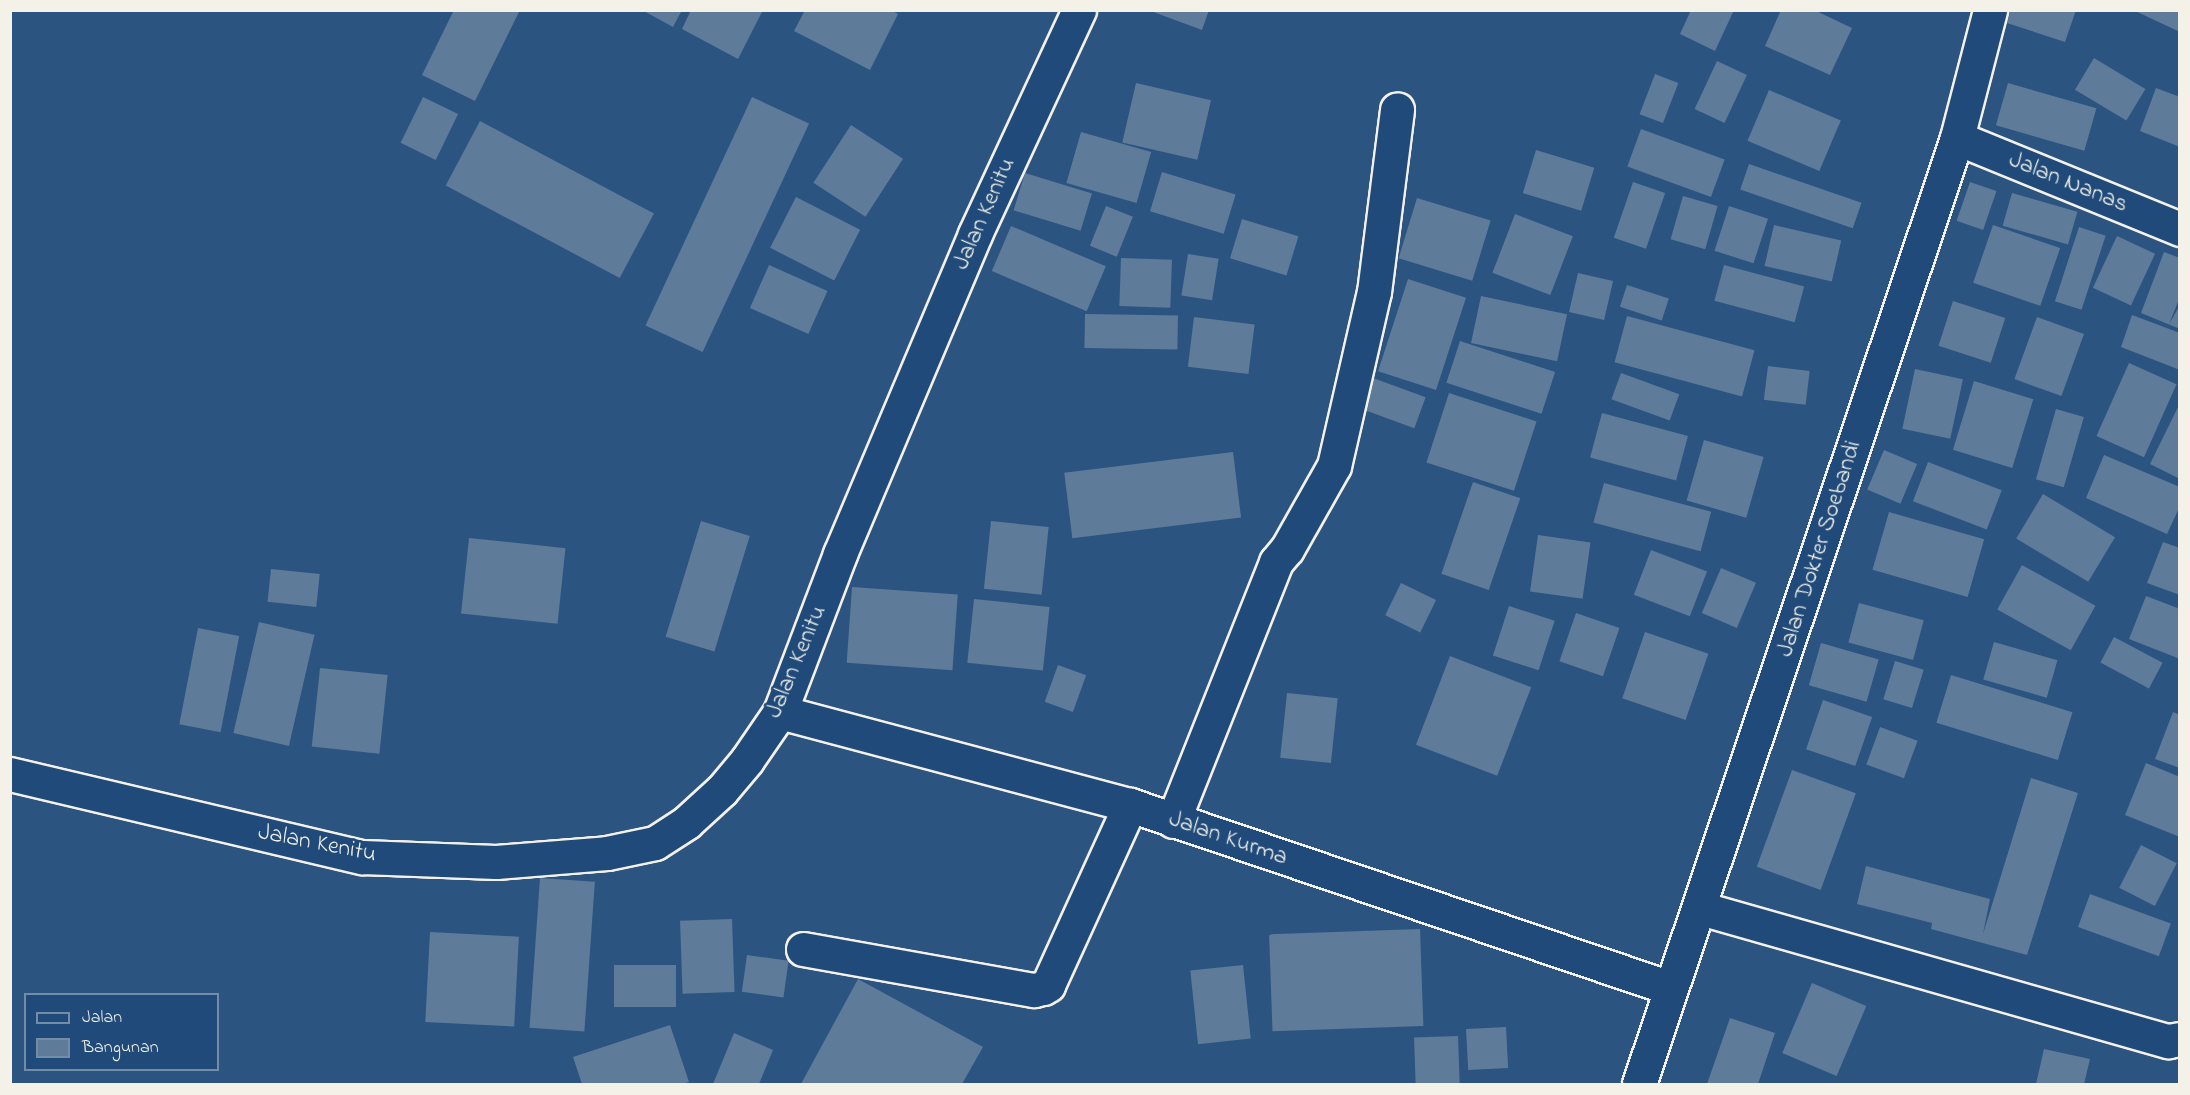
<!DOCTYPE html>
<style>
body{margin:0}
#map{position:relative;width:2190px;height:1095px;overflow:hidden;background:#2c5481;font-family:"Indie Flower",sans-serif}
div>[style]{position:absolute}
.building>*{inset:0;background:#5e7b9a;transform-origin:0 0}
.roads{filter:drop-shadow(2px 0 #f4f1e8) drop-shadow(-2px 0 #f4f1e8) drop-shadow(0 2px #f4f1e8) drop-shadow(0 -2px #f4f1e8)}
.minor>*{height:33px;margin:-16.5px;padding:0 16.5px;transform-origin:16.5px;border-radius:16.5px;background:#1f4a7a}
.major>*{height:33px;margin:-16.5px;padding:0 16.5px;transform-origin:16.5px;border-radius:16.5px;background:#1f4a7a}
span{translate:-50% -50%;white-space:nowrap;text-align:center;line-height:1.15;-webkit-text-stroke:5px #1f4a7a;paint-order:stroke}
.street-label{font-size:24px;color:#f4f1e8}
.frame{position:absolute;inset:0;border:12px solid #f4f1e8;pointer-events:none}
.legend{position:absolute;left:24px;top:993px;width:195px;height:78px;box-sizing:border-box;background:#1f4a7a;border:2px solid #748da6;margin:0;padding:8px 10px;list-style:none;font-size:18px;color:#f4f1e8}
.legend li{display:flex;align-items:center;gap:12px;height:30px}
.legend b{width:30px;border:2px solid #748da6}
</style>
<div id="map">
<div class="building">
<i style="clip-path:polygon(454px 10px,520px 10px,475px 101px,422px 75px)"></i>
<i style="clip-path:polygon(642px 10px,682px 10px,673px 27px)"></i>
<i style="clip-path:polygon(691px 10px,763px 10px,738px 59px,682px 29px)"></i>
<i style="clip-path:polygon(805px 10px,891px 10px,898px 14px,870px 70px,794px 31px)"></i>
<i style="clip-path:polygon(1148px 10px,1209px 10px,1202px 30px)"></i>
<i style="clip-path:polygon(1691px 10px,1734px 10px,1715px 51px,1680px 34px)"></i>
<i style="clip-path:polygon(1781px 10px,1814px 10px,1852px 28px,1830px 75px,1765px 46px)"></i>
<i style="clip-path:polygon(2011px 10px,2076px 10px,2065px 42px,2007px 23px)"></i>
<i style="clip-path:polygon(2133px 10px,2180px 10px,2180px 32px)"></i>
<i style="left:2094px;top:58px;width:60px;height:37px;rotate:31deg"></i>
<i style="left:1717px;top:61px;width:33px;height:53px;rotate:25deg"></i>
<i style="left:1655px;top:74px;width:25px;height:43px;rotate:21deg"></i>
<i style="left:1136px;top:83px;width:77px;height:61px;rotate:13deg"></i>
<i style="left:2008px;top:83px;width:92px;height:44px;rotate:16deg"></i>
<i style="clip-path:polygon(2156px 88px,2180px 97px,2180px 147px,2140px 131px)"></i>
<i style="left:1769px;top:90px;width:78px;height:55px;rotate:23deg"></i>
<i style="left:423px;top:97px;width:39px;height:51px;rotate:26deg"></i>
<i style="left:752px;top:97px;width:63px;height:252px;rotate:25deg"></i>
<i style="left:480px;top:121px;width:197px;height:73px;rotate:28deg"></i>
<i style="left:851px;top:125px;width:62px;height:69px;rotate:33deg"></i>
<i style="left:1641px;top:129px;width:89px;height:40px;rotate:20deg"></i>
<i style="left:1081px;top:132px;width:73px;height:53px;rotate:16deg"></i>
<i style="left:1536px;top:150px;width:61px;height:45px;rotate:17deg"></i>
<i style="left:1749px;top:164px;width:119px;height:27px;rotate:19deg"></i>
<i style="left:1162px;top:172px;width:77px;height:41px;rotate:17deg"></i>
<i style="left:1025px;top:173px;width:70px;height:39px;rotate:17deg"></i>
<i style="left:1633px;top:182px;width:34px;height:59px;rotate:19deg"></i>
<i style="left:1970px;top:182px;width:28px;height:41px;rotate:19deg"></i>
<i style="left:2012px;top:193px;width:68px;height:34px;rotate:16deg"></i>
<i style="left:1683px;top:196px;width:36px;height:45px;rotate:16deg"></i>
<i style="left:796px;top:197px;width:72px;height:57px;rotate:27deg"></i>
<i style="left:1417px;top:198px;width:77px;height:63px;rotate:17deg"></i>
<i style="left:1106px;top:206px;width:29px;height:43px;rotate:22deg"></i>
<i style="left:1729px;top:206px;width:41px;height:47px;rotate:18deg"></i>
<i style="left:1515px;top:214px;width:62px;height:63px;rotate:21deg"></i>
<i style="left:1242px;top:219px;width:59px;height:41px;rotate:17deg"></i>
<i style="left:1774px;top:225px;width:69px;height:42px;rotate:13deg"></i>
<i style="left:1993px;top:225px;width:71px;height:61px;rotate:19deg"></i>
<i style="left:1011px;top:226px;width:103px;height:49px;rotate:23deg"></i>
<i style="left:2079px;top:227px;width:28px;height:78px;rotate:18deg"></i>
<i style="left:2117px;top:236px;width:42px;height:57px;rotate:25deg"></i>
<i style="clip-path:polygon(2164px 252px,2180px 258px,2180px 297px,2169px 324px,2180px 305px,2180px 329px,2141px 313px)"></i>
<i style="left:1188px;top:254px;width:31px;height:42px;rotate:9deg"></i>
<i style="left:1121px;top:258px;width:51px;height:48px;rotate:2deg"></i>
<i style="left:769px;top:265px;width:64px;height:47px;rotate:24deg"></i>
<i style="left:1724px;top:265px;width:83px;height:37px;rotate:15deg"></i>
<i style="left:1578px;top:273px;width:36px;height:40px;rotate:13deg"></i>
<i style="left:1408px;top:279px;width:61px;height:97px;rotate:18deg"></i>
<i style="left:1627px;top:285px;width:44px;height:23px;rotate:18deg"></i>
<i style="left:1481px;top:296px;width:88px;height:48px;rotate:12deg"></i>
<i style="left:1953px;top:301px;width:55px;height:47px;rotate:18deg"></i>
<i style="left:1085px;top:314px;width:93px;height:34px;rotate:1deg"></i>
<i style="clip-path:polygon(2132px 315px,2180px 333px,2180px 370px,2121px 347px)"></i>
<i style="left:1627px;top:316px;width:132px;height:48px;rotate:15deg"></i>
<i style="left:1194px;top:317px;width:61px;height:50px;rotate:7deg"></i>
<i style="left:2037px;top:317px;width:50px;height:66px;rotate:20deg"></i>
<i style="left:1460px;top:341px;width:100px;height:44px;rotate:18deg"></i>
<i style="left:2129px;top:363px;width:52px;height:80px;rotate:24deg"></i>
<i style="left:1768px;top:366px;width:42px;height:34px;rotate:7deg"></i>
<i style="left:1915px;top:369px;width:49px;height:61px;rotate:12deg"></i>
<i style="left:1621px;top:373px;width:62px;height:28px;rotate:20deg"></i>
<i style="left:1373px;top:378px;width:56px;height:33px;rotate:20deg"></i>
<i style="left:1974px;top:381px;width:62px;height:72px;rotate:17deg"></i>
<i style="left:1449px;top:393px;width:92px;height:73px;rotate:18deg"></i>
<i style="clip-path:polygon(2180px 403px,2180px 479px,2150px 464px)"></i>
<i style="left:2056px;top:409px;width:29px;height:73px;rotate:16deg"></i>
<i style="left:1602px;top:413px;width:89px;height:46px;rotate:15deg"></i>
<i style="left:1704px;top:440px;width:62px;height:63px;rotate:16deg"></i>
<i style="left:1884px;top:450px;width:36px;height:43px;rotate:23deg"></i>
<i style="left:1233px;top:452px;width:66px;height:170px;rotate:83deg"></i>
<i style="clip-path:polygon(2104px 455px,2180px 487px,2180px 506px,2167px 534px,2086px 498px)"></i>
<i style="left:1928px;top:462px;width:79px;height:42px;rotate:21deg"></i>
<i style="left:1473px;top:482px;width:50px;height:97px;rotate:19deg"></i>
<i style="left:1604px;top:483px;width:111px;height:41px;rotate:15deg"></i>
<i style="left:2043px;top:494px;width:84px;height:52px;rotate:31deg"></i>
<i style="left:1889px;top:512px;width:99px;height:60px;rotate:16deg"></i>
<i style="left:701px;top:521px;width:51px;height:121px;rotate:17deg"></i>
<i style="left:991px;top:521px;width:58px;height:68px;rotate:6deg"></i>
<i style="left:1538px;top:535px;width:53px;height:57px;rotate:8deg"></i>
<i style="left:469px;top:538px;width:97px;height:76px;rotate:6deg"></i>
<i style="clip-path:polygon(2163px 542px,2180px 548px,2180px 595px,2147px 583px)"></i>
<i style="left:1651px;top:550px;width:60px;height:48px;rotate:21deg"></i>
<i style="left:2022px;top:565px;width:84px;height:51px;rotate:29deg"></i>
<i style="left:1721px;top:568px;width:38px;height:49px;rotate:23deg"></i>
<i style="left:271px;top:569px;width:49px;height:33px;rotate:6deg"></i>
<i style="left:1401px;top:583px;width:39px;height:36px;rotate:26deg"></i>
<i style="left:852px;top:587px;width:106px;height:76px;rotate:4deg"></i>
<i style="clip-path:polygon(2146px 596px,2180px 609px,2180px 659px,2129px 639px)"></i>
<i style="left:974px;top:599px;width:76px;height:64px;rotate:6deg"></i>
<i style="left:1859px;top:603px;width:67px;height:41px;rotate:15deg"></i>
<i style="left:1509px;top:606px;width:48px;height:52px;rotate:18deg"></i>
<i style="left:1576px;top:613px;width:46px;height:51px;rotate:19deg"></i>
<i style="left:259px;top:622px;width:57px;height:114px;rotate:13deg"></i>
<i style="left:198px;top:628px;width:42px;height:98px;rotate:11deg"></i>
<i style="left:1645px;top:632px;width:67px;height:70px;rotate:19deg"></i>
<i style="left:2114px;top:637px;width:55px;height:29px;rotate:28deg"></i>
<i style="left:1994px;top:642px;width:66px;height:39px;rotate:16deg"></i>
<i style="left:1821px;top:643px;width:60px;height:44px;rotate:16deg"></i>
<i style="left:1450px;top:656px;width:87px;height:95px;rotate:21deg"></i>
<i style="left:1895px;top:661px;width:30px;height:40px;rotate:17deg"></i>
<i style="left:1058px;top:665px;width:30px;height:39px;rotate:20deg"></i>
<i style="left:320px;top:668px;width:68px;height:79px;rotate:6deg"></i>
<i style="left:1951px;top:675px;width:127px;height:50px;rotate:17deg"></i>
<i style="left:1287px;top:693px;width:51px;height:65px;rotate:6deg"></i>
<i style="left:1823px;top:700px;width:52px;height:52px;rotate:19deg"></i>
<i style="clip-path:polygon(2173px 712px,2180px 715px,2180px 768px,2155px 759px)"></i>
<i style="left:1880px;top:727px;width:40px;height:40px;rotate:20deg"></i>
<i style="clip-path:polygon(2146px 763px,2180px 777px,2180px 837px,2125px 815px)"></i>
<i style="left:1792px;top:770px;width:68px;height:103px;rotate:20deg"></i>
<i style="clip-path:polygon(2031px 778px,2078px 793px,2027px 955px,1931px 929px,1932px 923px,1857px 904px,1866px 866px,1990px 899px,1983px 934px)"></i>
<i style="left:2141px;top:845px;width:40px;height:48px;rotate:27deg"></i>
<i style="left:540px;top:878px;width:55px;height:150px;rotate:4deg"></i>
<i style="left:2090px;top:894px;width:86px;height:35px;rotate:20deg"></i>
<i style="left:732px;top:919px;width:73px;height:52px;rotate:88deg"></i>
<i style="left:1420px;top:929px;width:97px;height:151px;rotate:88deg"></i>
<i style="left:430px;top:932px;width:89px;height:90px;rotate:3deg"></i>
<i style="left:747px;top:955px;width:42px;height:37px;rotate:8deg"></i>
<i style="left:676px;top:965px;width:42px;height:62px;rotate:90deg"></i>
<i style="left:1243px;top:965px;width:74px;height:53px;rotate:84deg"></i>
<i style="clip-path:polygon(858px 979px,983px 1047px,962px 1084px,801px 1084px)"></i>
<i style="left:1812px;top:983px;width:59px;height:76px;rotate:23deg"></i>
<i style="clip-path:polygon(1730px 1018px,1775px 1033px,1758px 1084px,1707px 1084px)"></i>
<i style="clip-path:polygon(670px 1025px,689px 1082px,682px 1084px,582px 1084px,573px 1057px)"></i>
<i style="left:1506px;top:1027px;width:41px;height:40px;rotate:87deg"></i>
<i style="clip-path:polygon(734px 1033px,773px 1050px,759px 1084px,713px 1084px)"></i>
<i style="left:1458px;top:1036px;width:48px;height:44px;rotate:88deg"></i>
<i style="clip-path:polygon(2044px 1049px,2090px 1059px,2084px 1084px,2036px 1084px)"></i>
</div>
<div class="roads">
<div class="minor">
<i style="left:1957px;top:138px;width:241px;rotate:22.2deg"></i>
<i style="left:780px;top:712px;width:362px;rotate:14.9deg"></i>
<i style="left:1130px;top:805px;width:570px;rotate:18.72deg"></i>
<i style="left:10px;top:774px;width:362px;rotate:13.3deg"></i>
<i style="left:362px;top:857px;width:134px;rotate:2.1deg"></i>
<i style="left:496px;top:862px;width:111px;rotate:-4.6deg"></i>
<i style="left:607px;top:853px;width:49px;rotate:-11.8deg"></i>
<i style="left:655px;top:843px;width:38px;rotate:-33deg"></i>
<i style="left:687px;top:822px;width:47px;rotate:-42.4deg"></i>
<i style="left:722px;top:790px;width:39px;rotate:-50deg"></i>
<i style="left:747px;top:760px;width:58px;rotate:-55.5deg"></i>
<i style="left:780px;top:712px;width:169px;rotate:-69.2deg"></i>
<i style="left:840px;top:554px;width:347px;rotate:-67.1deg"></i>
<i style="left:975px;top:234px;width:247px;rotate:-65.1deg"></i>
<i style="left:1173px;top:821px;width:279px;rotate:-68.3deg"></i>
<i style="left:1276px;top:562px;width:17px;rotate:-50deg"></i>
<i style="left:1287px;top:549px;width:95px;rotate:-60.5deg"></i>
<i style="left:1334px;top:466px;width:179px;rotate:-77.1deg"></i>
<i style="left:1374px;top:292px;width:184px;rotate:-82.8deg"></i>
<i style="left:1700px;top:908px;width:487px;rotate:15.9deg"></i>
<i style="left:2168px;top:1041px;width:12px;rotate:-9deg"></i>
<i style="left:803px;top:949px;width:235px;rotate:10.1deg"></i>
<i style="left:1034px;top:990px;width:9px;rotate:-13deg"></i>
<i style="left:1043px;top:988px;width:6px;rotate:-31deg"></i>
<i style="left:1048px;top:985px;width:198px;rotate:-65.5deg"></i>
</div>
<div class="major">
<i style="left:1639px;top:1084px;width:998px;rotate:-71.42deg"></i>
<i style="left:1957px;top:138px;width:132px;rotate:-75.5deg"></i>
</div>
</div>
<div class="street-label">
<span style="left:2068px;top:183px;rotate:22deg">Jalan Nanas</span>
<span style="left:985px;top:214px;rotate:-66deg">Jalan Kenitu</span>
<span style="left:1820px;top:549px;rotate:-72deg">Jalan Dokter Soebandi</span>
<span style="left:797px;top:662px;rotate:-67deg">Jalan Kenitu</span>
<span style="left:1228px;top:839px;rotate:19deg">Jalan Kurma</span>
<span style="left:317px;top:844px;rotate:11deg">Jalan Kenitu</span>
</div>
<div class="frame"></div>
<ul class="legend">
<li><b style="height:8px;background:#1f4a7a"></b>Jalan</li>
<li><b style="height:16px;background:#5e7b9a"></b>Bangunan</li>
</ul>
</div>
